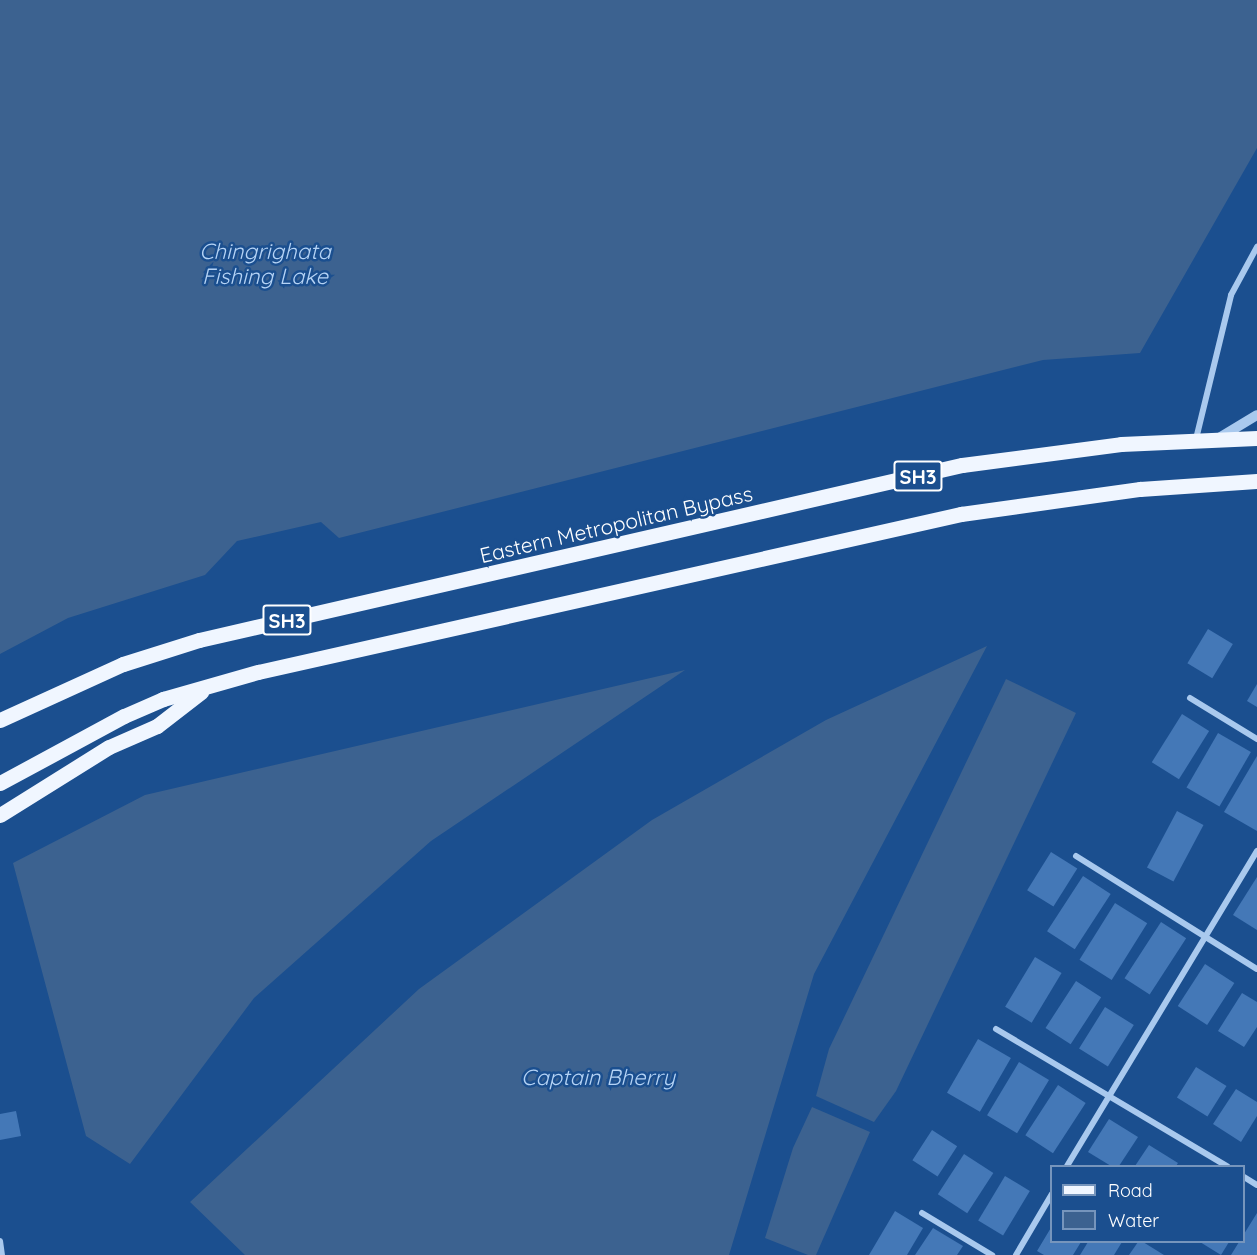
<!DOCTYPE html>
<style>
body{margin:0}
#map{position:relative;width:1257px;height:1255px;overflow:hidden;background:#1b4f8f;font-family:Quicksand,sans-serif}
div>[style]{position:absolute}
.water>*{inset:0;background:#3c6290}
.building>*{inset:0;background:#4478b7;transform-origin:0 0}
.minor>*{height:6px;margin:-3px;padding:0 3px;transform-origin:3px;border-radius:3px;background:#a9c9ee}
.tertiary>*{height:10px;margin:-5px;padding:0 5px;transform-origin:5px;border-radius:5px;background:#a9c9ee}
.primary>*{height:15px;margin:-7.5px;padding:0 7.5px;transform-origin:7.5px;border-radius:7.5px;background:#f0f6ff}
span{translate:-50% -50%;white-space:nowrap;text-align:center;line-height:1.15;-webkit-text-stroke:5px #1b4f8f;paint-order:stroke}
.shield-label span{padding:2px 4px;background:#1b4f8f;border:2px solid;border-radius:4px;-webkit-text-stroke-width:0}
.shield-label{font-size:20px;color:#fff;font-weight:700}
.street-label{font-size:21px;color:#fff}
.water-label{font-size:22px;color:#b5d3f5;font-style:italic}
.legend{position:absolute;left:1050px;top:1165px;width:195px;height:78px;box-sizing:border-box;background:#1b4f8f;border:2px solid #7695bc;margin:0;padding:8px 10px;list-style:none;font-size:18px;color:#fff}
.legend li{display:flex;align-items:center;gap:12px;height:30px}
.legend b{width:30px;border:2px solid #7695bc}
</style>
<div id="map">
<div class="water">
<i style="clip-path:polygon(0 0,1257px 0,1257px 148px,1140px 353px,1043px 360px,339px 538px,321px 522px,237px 541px,205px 575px,68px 618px,0 654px)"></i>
<i style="clip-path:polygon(987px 646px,814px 974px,729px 1255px,245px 1255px,190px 1202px,419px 989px,652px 820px,826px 720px)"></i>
<i style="clip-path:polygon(685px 670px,431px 841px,254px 998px,130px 1164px,86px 1136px,13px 863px,145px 795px)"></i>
<i style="clip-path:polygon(1006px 679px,1076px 713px,896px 1091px,874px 1122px,816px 1096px,829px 1049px)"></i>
<i style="clip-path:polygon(812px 1107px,870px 1132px,816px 1255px,808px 1255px,765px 1238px,793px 1148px)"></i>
</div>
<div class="building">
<i style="left:1208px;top:629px;width:29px;height:40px;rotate:31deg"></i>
<i style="clip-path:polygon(1257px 684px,1257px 707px,1247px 701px)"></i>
<i style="left:1182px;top:714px;width:32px;height:57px;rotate:32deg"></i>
<i style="left:1218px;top:733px;width:38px;height:63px;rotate:30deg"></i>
<i style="clip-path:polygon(1257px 756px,1257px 831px,1224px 812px)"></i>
<i style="left:1177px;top:811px;width:30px;height:64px;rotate:28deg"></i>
<i style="left:1051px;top:852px;width:31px;height:45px;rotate:32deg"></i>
<i style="left:1083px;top:876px;width:33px;height:66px;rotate:33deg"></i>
<i style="clip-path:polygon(1257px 877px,1257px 930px,1233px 915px)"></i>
<i style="left:1115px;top:903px;width:38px;height:67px;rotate:32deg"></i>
<i style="left:1161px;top:922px;width:30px;height:67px;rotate:33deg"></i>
<i style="left:1035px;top:957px;width:31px;height:58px;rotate:31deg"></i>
<i style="left:1205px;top:964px;width:35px;height:50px;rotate:33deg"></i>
<i style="left:1076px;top:981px;width:30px;height:56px;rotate:33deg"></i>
<i style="clip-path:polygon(1242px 993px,1257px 1002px,1257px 1027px,1244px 1047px,1218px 1031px)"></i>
<i style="left:1105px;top:1007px;width:34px;height:49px;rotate:32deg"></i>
<i style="left:978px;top:1039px;width:38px;height:62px;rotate:30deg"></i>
<i style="left:1019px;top:1062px;width:35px;height:62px;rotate:31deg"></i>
<i style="left:1196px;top:1067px;width:36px;height:36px;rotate:32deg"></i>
<i style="left:1058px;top:1085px;width:33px;height:60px;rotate:33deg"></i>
<i style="clip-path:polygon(1236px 1089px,1257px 1102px,1257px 1116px,1241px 1142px,1213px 1124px)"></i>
<i style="clip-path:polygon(16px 1111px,21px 1136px,0 1140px,0 1114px)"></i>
<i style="clip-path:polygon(1109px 1119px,1138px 1137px,1119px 1166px,1111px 1166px,1088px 1152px)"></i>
<i style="left:932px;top:1130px;width:30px;height:36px;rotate:33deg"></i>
<i style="clip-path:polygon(1149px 1145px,1178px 1163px,1176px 1166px,1135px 1166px)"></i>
<i style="left:964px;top:1154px;width:35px;height:48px;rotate:33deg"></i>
<i style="left:1005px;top:1176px;width:29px;height:52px;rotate:31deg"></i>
<i style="clip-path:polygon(895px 1211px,923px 1228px,907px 1255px,869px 1255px)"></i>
<i style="clip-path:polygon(1257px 1213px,1257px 1255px,1231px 1255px,1239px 1242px,1244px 1242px,1244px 1234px)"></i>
<i style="clip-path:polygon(1052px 1226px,1052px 1242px,1081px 1242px,1073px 1255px,1044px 1255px,1037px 1251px)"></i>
<i style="clip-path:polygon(933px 1228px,963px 1246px,957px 1255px,915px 1255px)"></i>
<i style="clip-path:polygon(1088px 1242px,1122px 1242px,1114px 1255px,1080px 1255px)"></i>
<i style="clip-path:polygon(1138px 1242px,1143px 1242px,1164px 1255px,1129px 1255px)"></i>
<i style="clip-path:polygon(1200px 1242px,1229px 1242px,1221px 1255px)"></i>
</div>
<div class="minor">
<i style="left:1196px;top:439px;width:148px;rotate:-76.3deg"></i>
<i style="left:1231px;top:295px;width:55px;rotate:-61.6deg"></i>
<i style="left:1190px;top:698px;width:79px;rotate:31.5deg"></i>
<i style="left:1076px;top:856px;width:213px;rotate:32deg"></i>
<i style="left:996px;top:1029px;width:269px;rotate:30.7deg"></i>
<i style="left:1067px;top:1166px;width:368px;rotate:-58.9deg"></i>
<i style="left:1244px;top:1177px;width:15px;rotate:32deg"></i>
<i style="left:922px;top:1213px;width:82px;rotate:31deg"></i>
<i style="left:0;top:1241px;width:14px;rotate:82deg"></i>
<i style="left:1016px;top:1255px;width:71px;rotate:-59.5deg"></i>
</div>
<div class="tertiary">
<i style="left:1219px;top:438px;width:44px;rotate:-31.2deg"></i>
</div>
<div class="primary">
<i style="left:0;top:720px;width:135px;rotate:-24.5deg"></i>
<i style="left:123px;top:664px;width:80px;rotate:-17.5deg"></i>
<i style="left:199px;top:640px;width:783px;rotate:-12.92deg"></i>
<i style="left:962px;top:465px;width:160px;rotate:-7.5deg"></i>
<i style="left:1121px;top:444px;width:136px;rotate:-2.5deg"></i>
<i style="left:0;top:783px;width:141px;rotate:-28.4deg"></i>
<i style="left:124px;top:716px;width:43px;rotate:-23.6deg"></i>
<i style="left:163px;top:699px;width:99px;rotate:-15.9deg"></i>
<i style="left:258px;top:672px;width:721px;rotate:-12.67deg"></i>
<i style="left:961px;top:514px;width:181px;rotate:-8deg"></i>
<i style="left:1140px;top:489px;width:117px;rotate:-3.9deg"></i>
<i style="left:0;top:815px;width:128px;rotate:-32deg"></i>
<i style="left:109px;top:747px;width:52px;rotate:-23.6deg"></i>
<i style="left:157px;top:726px;width:56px;rotate:-37.7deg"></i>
</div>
<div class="shield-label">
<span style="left:918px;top:476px">SH3</span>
<span style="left:287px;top:620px">SH3</span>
</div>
<div class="street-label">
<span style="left:616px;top:524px;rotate:-13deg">Eastern Metropolitan Bypass</span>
</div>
<div class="water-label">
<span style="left:265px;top:264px">Chingrighata<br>Fishing Lake</span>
<span style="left:598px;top:1078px">Captain Bherry</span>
</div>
<ul class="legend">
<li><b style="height:8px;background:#f0f6ff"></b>Road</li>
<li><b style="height:16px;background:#3c6290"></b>Water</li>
</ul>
</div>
